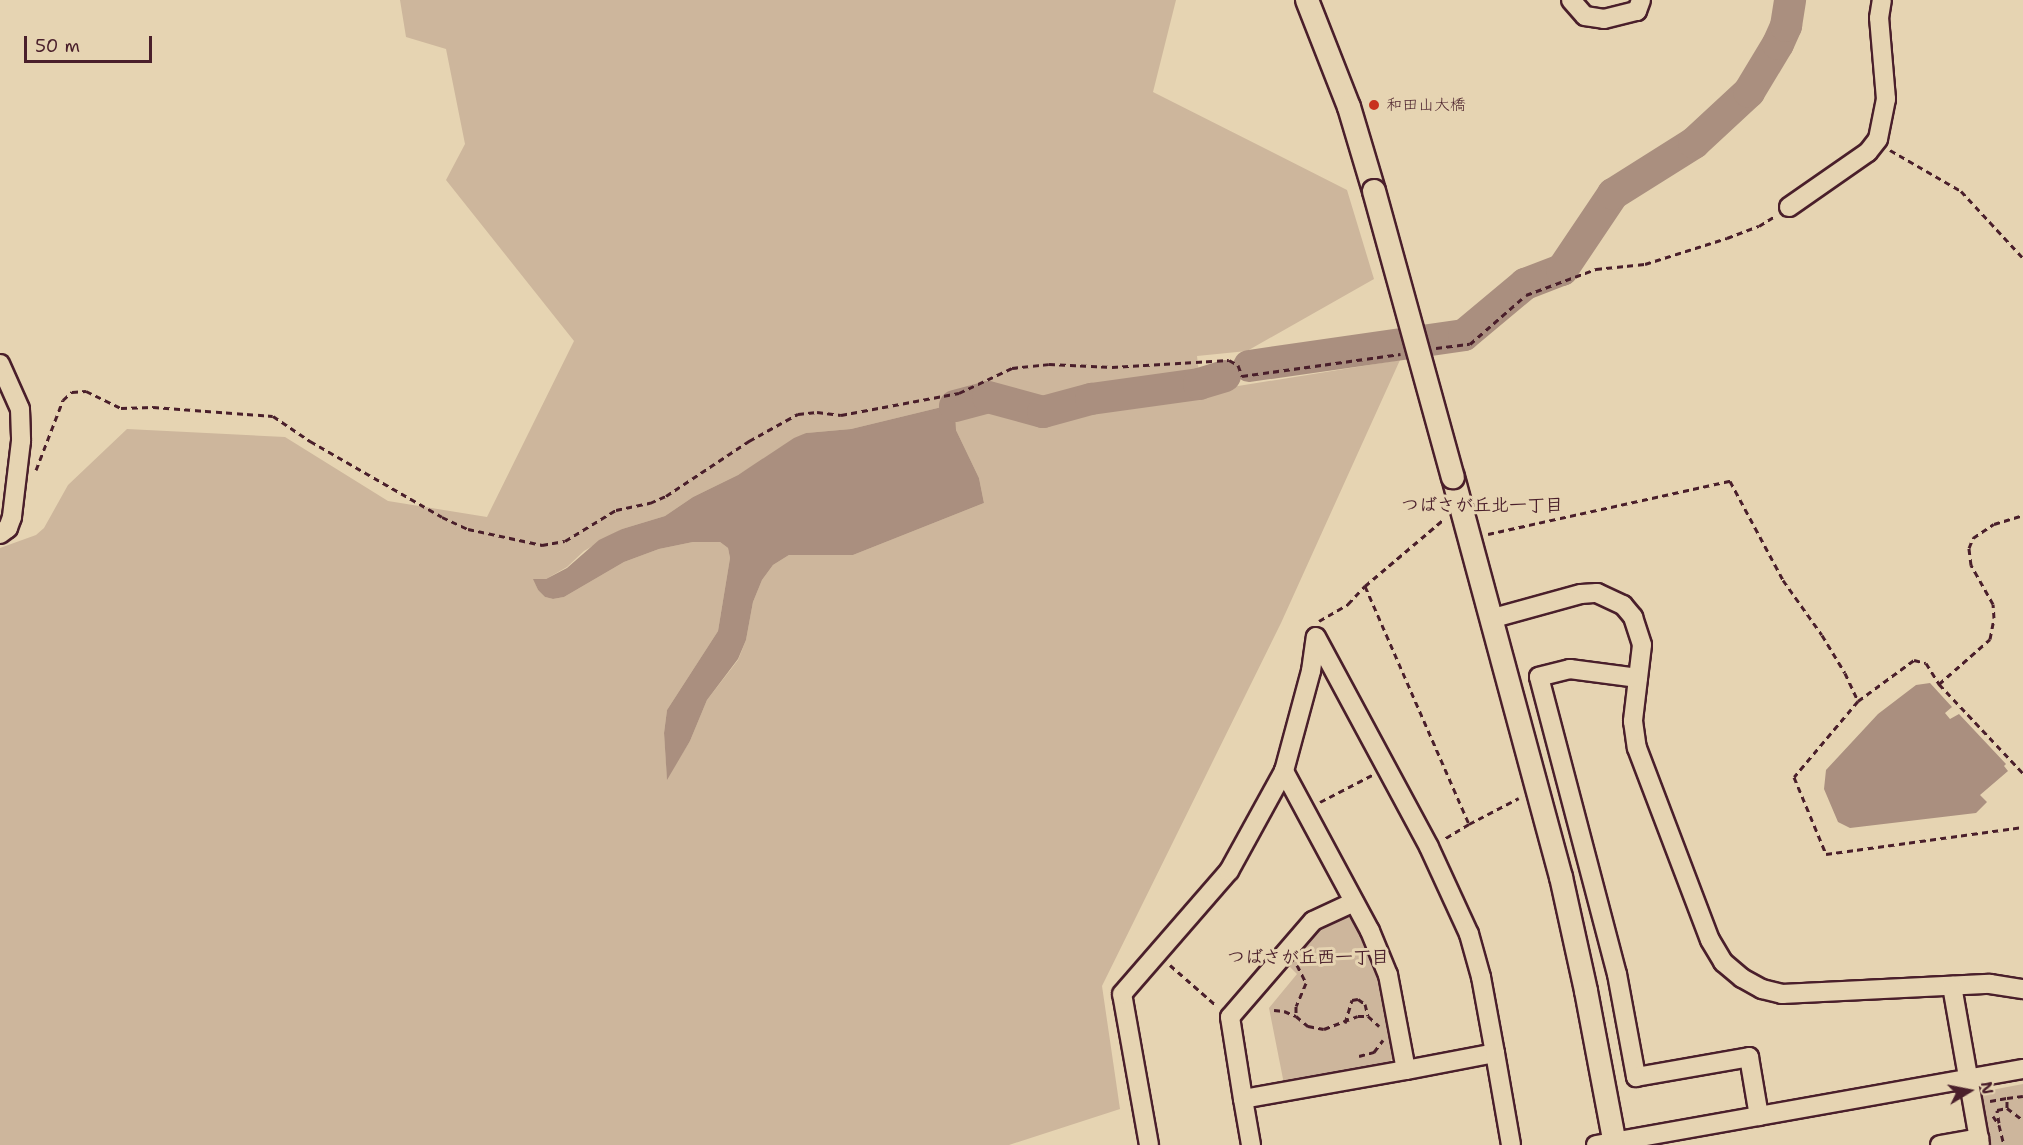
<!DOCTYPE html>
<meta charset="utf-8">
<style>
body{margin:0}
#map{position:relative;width:2023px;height:1145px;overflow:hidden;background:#e6d4b2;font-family:"Shantell Sans","Klee One",sans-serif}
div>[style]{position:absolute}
.green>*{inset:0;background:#cdb69c}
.water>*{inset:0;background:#aa8f7f}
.river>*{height:32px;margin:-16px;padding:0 16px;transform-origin:16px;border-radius:16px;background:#aa8f7f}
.path>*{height:3px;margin-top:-1.5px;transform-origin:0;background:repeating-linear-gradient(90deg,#4a1f2b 0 6px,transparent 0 10.5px)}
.roads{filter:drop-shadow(2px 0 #4a1f2b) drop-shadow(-2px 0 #4a1f2b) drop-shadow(0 2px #4a1f2b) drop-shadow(0 -2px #4a1f2b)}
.minor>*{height:18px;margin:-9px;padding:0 9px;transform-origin:9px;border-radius:9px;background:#e6d4b2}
.tertiary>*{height:22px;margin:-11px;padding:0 11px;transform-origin:11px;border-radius:11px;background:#e6d4b2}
.bridges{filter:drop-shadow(2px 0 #4a1f2b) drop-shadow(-2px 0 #4a1f2b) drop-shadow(0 2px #4a1f2b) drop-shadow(0 -2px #4a1f2b)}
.tertiary-bridge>*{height:22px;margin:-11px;padding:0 11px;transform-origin:11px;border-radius:11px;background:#e6d4b2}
.dots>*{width:16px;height:16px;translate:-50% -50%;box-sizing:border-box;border:3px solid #e6d4b2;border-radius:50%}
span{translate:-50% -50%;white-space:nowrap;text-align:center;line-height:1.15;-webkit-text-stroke:6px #e6d4b2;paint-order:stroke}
.poi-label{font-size:16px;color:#4a1f2b}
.left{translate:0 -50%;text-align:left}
.neighbourhood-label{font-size:18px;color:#4a1f2b;font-weight:700}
.north{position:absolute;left:1939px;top:1061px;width:60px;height:60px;-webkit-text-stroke:4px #e6d4b2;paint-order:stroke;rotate:80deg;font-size:16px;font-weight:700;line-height:24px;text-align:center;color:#4a1f2b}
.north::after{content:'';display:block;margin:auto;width:21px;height:27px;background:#4a1f2b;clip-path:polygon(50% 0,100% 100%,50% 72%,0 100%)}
.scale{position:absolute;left:24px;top:36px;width:128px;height:27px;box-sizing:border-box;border:3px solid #4a1f2b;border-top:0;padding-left:8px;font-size:18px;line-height:21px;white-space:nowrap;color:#4a1f2b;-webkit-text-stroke:4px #e6d4b2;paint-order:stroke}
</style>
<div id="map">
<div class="green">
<i style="clip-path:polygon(evenodd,400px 0,1176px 0,1153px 92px,1347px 190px,1374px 279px,1247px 351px,1197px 356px,1201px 392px,1400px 360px,1281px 623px,1102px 986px,1120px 1109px,1009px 1145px,0 1145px,0 548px,36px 535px,44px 528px,68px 485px,127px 429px,285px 437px,388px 501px,487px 517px,574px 341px,446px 180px,465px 144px,446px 49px,406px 37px,400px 0,950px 405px,955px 407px,956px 430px,979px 478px,984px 503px,853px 555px,789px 555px,773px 565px,762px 580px,753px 602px,746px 640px,738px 660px,707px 700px,690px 741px,667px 778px,664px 733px,667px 710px,718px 631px,730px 558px,728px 548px,720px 542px,693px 542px,659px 549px,624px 562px,564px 597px,553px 599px,545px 597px,538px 590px,534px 580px,546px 579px,567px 567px,584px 551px,622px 529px,665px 516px,693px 497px,738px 475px,806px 433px,851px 429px,950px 405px)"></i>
<i style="clip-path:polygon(1343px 915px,1355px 920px,1373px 956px,1385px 1000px,1395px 1054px,1388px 1065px,1284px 1084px,1269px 1008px,1297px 974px,1287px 964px,1315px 931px)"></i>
<i style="clip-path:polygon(2023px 1084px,2023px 1145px,1989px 1145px,1980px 1099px,1986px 1091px)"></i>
</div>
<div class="water">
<i style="clip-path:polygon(950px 405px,955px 406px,956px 430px,979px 478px,984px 503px,853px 555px,789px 555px,773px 565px,762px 580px,753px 602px,746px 640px,738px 659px,707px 700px,690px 741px,667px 780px,664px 733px,667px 710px,718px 631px,730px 558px,728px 548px,720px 542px,693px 542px,659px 549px,624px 562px,564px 597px,553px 599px,545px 597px,538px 590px,533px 579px,546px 579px,567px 568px,599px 540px,622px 529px,665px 516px,693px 497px,738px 475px,794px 438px,806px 433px,851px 429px)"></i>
<i style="clip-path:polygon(1930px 683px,1952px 707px,1945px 713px,1950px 719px,1959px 714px,2006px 764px,2004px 766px,2008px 771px,1980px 795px,1987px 802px,1976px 813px,1850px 828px,1838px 822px,1824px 789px,1826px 770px,1878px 714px,1916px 685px)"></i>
</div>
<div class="river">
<i style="left:1249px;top:366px;width:217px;rotate:-8.2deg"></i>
<i style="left:1464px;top:335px;width:80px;rotate:-39.9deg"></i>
<i style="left:1525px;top:284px;width:40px;rotate:-21deg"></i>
<i style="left:1562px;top:270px;width:92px;rotate:-56.1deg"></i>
<i style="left:1613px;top:194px;width:96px;rotate:-32.2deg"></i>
<i style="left:1694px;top:143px;width:75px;rotate:-42.8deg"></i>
<i style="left:1749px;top:92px;width:56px;rotate:-58.9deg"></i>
<i style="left:1778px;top:44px;width:20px;rotate:-66deg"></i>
<i style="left:1786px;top:26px;width:26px;rotate:-81deg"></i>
<i style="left:955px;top:406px;width:34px;rotate:-15deg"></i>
<i style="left:988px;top:397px;width:57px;rotate:15.3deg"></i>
<i style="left:1043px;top:412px;width:50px;rotate:-15.2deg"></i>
<i style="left:1091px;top:399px;width:109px;rotate:-7.9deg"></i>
<i style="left:1199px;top:384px;width:27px;rotate:-17deg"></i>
</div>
<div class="path">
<i style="left:1890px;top:150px;width:82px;rotate:30deg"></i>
<i style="left:1961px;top:191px;width:91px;rotate:47.2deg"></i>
<i style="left:1436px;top:348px;width:34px;rotate:-7deg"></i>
<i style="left:1470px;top:344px;width:74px;rotate:-41.2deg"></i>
<i style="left:1526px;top:295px;width:75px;rotate:-20.4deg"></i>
<i style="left:1596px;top:269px;width:49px;rotate:-5.8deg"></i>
<i style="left:1645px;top:264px;width:86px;rotate:-17.6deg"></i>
<i style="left:1727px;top:238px;width:34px;rotate:-21deg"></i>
<i style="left:1759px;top:226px;width:19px;rotate:-32deg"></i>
<i style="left:36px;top:470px;width:75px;rotate:-68.9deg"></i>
<i style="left:63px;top:400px;width:12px;rotate:-42deg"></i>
<i style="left:72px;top:392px;width:14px;rotate:-4deg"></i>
<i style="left:86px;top:391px;width:39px;rotate:26deg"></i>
<i style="left:121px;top:408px;width:32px;rotate:-2deg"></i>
<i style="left:153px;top:407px;width:120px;rotate:4.3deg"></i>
<i style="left:273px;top:416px;width:45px;rotate:34deg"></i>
<i style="left:310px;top:441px;width:152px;rotate:29.9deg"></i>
<i style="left:442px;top:517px;width:29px;rotate:25deg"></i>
<i style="left:468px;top:529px;width:76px;rotate:12.2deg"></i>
<i style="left:542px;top:545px;width:23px;rotate:-10deg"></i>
<i style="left:565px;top:541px;width:60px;rotate:-31.3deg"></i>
<i style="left:616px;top:510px;width:35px;rotate:-12deg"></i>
<i style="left:650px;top:503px;width:17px;rotate:-24deg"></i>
<i style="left:666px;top:496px;width:100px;rotate:-33.5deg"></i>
<i style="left:749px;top:441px;width:56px;rotate:-28.9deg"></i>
<i style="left:798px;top:414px;width:19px;rotate:-6deg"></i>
<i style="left:817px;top:412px;width:24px;rotate:7deg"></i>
<i style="left:841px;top:415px;width:120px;rotate:-10.6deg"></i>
<i style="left:959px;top:393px;width:59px;rotate:-25.3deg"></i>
<i style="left:1012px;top:368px;width:37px;rotate:-6deg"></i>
<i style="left:1049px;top:364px;width:63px;rotate:2.7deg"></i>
<i style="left:1112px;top:367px;width:117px;rotate:-3.4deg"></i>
<i style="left:1229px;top:360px;width:10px;rotate:29deg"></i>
<i style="left:1238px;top:365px;width:12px;rotate:70deg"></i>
<i style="left:1242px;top:376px;width:160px;rotate:-7.9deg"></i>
<i style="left:1488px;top:534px;width:248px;rotate:-12.4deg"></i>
<i style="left:1730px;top:481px;width:112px;rotate:61.8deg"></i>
<i style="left:1783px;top:580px;width:67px;rotate:54.7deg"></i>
<i style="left:1822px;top:635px;width:44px;rotate:58.8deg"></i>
<i style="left:1845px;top:673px;width:31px;rotate:65deg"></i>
<i style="left:1858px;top:701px;width:99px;rotate:130.1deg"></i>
<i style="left:1794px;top:777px;width:83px;rotate:67.4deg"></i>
<i style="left:1826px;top:854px;width:199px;rotate:-7.8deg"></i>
<i style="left:1365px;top:586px;width:104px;rotate:-40.3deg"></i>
<i style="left:1319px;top:621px;width:34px;rotate:-30deg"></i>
<i style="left:1348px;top:604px;width:25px;rotate:-47deg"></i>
<i style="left:1365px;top:586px;width:260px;rotate:66.4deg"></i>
<i style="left:1469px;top:824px;width:29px;rotate:149deg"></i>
<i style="left:1939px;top:684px;width:68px;rotate:-41.4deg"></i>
<i style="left:1990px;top:639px;width:21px;rotate:-79deg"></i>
<i style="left:1994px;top:618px;width:14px;rotate:-94deg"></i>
<i style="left:1993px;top:604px;width:45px;rotate:-119.4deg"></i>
<i style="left:1971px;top:565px;width:17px;rotate:-97deg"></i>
<i style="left:1969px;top:548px;width:11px;rotate:-68deg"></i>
<i style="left:1973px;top:538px;width:25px;rotate:-34deg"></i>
<i style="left:1994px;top:524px;width:30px;rotate:-17deg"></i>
<i style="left:1858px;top:701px;width:69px;rotate:-36.2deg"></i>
<i style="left:1914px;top:660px;width:12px;rotate:14deg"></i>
<i style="left:1926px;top:663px;width:25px;rotate:58deg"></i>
<i style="left:1939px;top:684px;width:122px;rotate:46.7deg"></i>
<i style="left:1320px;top:802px;width:59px;rotate:-27.4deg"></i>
<i style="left:1469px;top:824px;width:56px;rotate:-27.5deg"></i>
<i style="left:1170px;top:965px;width:62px;rotate:41.1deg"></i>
<i style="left:1297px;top:965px;width:20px;rotate:63deg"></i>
<i style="left:1306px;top:983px;width:25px;rotate:113deg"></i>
<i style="left:1296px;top:1006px;width:10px;rotate:90deg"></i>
<i style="left:1296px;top:1016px;width:16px;rotate:40deg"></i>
<i style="left:1308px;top:1026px;width:16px;rotate:11deg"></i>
<i style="left:1324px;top:1029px;width:36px;rotate:-21deg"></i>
<i style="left:1358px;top:1016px;width:10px"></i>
<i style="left:1368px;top:1016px;width:15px;rotate:42deg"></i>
<i style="left:1274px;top:1010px;width:10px;rotate:6deg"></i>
<i style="left:1284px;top:1011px;width:13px;rotate:23deg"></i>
<i style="left:1345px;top:1023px;width:24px;rotate:-73deg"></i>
<i style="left:1352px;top:1000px;width:6px;rotate:-9deg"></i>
<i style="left:1358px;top:999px;width:9px;rotate:36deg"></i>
<i style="left:1365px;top:1004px;width:12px;rotate:76deg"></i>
<i style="left:1359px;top:1056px;width:16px;rotate:-15deg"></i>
<i style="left:1374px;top:1052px;width:15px;rotate:-53deg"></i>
<i style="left:1990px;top:1101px;width:17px;rotate:-10deg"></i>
<i style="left:2007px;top:1108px;width:20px;rotate:37deg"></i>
<i style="left:1993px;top:1116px;width:11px;rotate:56deg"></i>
<i style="left:1999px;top:1125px;width:21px;rotate:76deg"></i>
<i style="left:1999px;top:1123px;width:13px;rotate:-99deg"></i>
<i style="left:1997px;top:1110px;width:10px;rotate:-11deg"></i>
<i style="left:2007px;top:1108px;width:10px;rotate:-90deg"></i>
<i style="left:2007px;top:1098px;width:16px;rotate:-7deg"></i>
</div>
<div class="roads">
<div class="minor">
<i style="left:1571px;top:0;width:21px;rotate:49deg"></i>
<i style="left:1585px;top:16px;width:19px;rotate:9deg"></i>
<i style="left:1604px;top:19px;width:34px;rotate:-14deg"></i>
<i style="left:1637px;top:11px;width:12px;rotate:-70deg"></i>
<i style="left:1789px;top:207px;width:96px;rotate:-34.8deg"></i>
<i style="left:1868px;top:152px;width:16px;rotate:-52deg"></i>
<i style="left:1878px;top:139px;width:41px;rotate:-78.7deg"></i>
<i style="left:1886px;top:99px;width:81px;rotate:-94.9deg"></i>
<i style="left:1879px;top:18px;width:18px;rotate:-81deg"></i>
<i style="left:0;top:364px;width:49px;rotate:66deg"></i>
<i style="left:20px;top:409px;width:32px;rotate:88deg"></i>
<i style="left:21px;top:441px;width:77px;rotate:96.8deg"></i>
<i style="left:12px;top:517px;width:12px;rotate:110deg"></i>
<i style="left:8px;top:528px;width:10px;rotate:143deg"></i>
<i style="left:1490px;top:619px;width:94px;rotate:-15.4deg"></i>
<i style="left:1581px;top:594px;width:16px;rotate:-4deg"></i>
<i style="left:1597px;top:593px;width:29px;rotate:25deg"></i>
<i style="left:1623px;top:605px;width:16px;rotate:50deg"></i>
<i style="left:1633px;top:617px;width:29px;rotate:72deg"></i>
<i style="left:1642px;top:645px;width:77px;rotate:96.8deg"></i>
<i style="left:1633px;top:721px;width:27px;rotate:82deg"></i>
<i style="left:1637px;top:748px;width:205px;rotate:69.2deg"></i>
<i style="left:1710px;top:940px;width:26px;rotate:59deg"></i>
<i style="left:1723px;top:962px;width:25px;rotate:40deg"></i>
<i style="left:1742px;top:978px;width:23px;rotate:29deg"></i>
<i style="left:1762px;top:989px;width:21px;rotate:14deg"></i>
<i style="left:1782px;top:994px;width:208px;rotate:-2.8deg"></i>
<i style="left:1990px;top:984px;width:33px;rotate:9deg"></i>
<i style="left:1638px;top:678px;width:69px;rotate:-172.5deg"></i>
<i style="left:1570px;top:669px;width:32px;rotate:166deg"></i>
<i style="left:1539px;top:677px;width:307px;rotate:75.3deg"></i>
<i style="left:1617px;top:974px;width:105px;rotate:79.5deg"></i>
<i style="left:1636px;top:1077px;width:115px;rotate:-10deg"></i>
<i style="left:1749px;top:1057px;width:60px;rotate:80.4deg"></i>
<i style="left:1354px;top:902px;width:45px;rotate:155.1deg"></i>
<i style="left:1313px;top:921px;width:127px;rotate:130.8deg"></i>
<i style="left:1230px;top:1017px;width:83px;rotate:81deg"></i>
<i style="left:1243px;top:1099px;width:166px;rotate:-10.1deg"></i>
<i style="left:1952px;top:986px;width:161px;rotate:80deg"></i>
<i style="left:1495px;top:1053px;width:91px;rotate:169.2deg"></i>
<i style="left:1406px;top:1070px;width:97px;rotate:-100.7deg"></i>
<i style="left:1388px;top:975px;width:48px;rotate:-112.2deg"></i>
<i style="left:1370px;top:931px;width:182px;rotate:-118.3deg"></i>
<i style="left:1284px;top:771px;width:104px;rotate:-74.9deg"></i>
<i style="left:1311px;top:671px;width:34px;rotate:-82deg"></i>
<i style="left:1316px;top:637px;width:238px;rotate:61.7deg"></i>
<i style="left:1429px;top:847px;width:96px;rotate:65.3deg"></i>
<i style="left:1469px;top:934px;width:45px;rotate:74.4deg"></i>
<i style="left:1481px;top:977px;width:77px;rotate:79.6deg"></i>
<i style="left:1495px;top:1053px;width:93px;rotate:80.1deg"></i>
<i style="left:1243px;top:1099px;width:47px;rotate:80.1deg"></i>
<i style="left:1149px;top:1145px;width:153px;rotate:-100.1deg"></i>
<i style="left:1122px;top:994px;width:163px;rotate:-49deg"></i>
<i style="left:1229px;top:871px;width:114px;rotate:-61.2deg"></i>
<i style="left:1596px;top:1145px;width:434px;rotate:-10.1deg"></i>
<i style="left:1940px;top:1145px;width:40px;rotate:-10deg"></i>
</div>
<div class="tertiary">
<i style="left:1307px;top:0;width:115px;rotate:68.6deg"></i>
<i style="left:1349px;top:107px;width:88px;rotate:73.4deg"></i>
<i style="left:1453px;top:477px;width:414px;rotate:74.9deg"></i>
<i style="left:1561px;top:877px;width:117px;rotate:77.6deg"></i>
<i style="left:1586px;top:991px;width:157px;rotate:79.3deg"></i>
</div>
</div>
<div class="bridges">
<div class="tertiary-bridge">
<i style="left:1374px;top:191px;width:297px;rotate:74.6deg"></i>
</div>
</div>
<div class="dots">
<i style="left:1374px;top:105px;background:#c8321e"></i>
</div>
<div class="poi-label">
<span class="left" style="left:1386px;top:105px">和田山大橋</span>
</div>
<div class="neighbourhood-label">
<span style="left:1482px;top:505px">つばさが丘北一丁目</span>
<span style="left:1308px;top:957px">つばさが丘西一丁目</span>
</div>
<div class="north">N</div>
<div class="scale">50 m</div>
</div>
